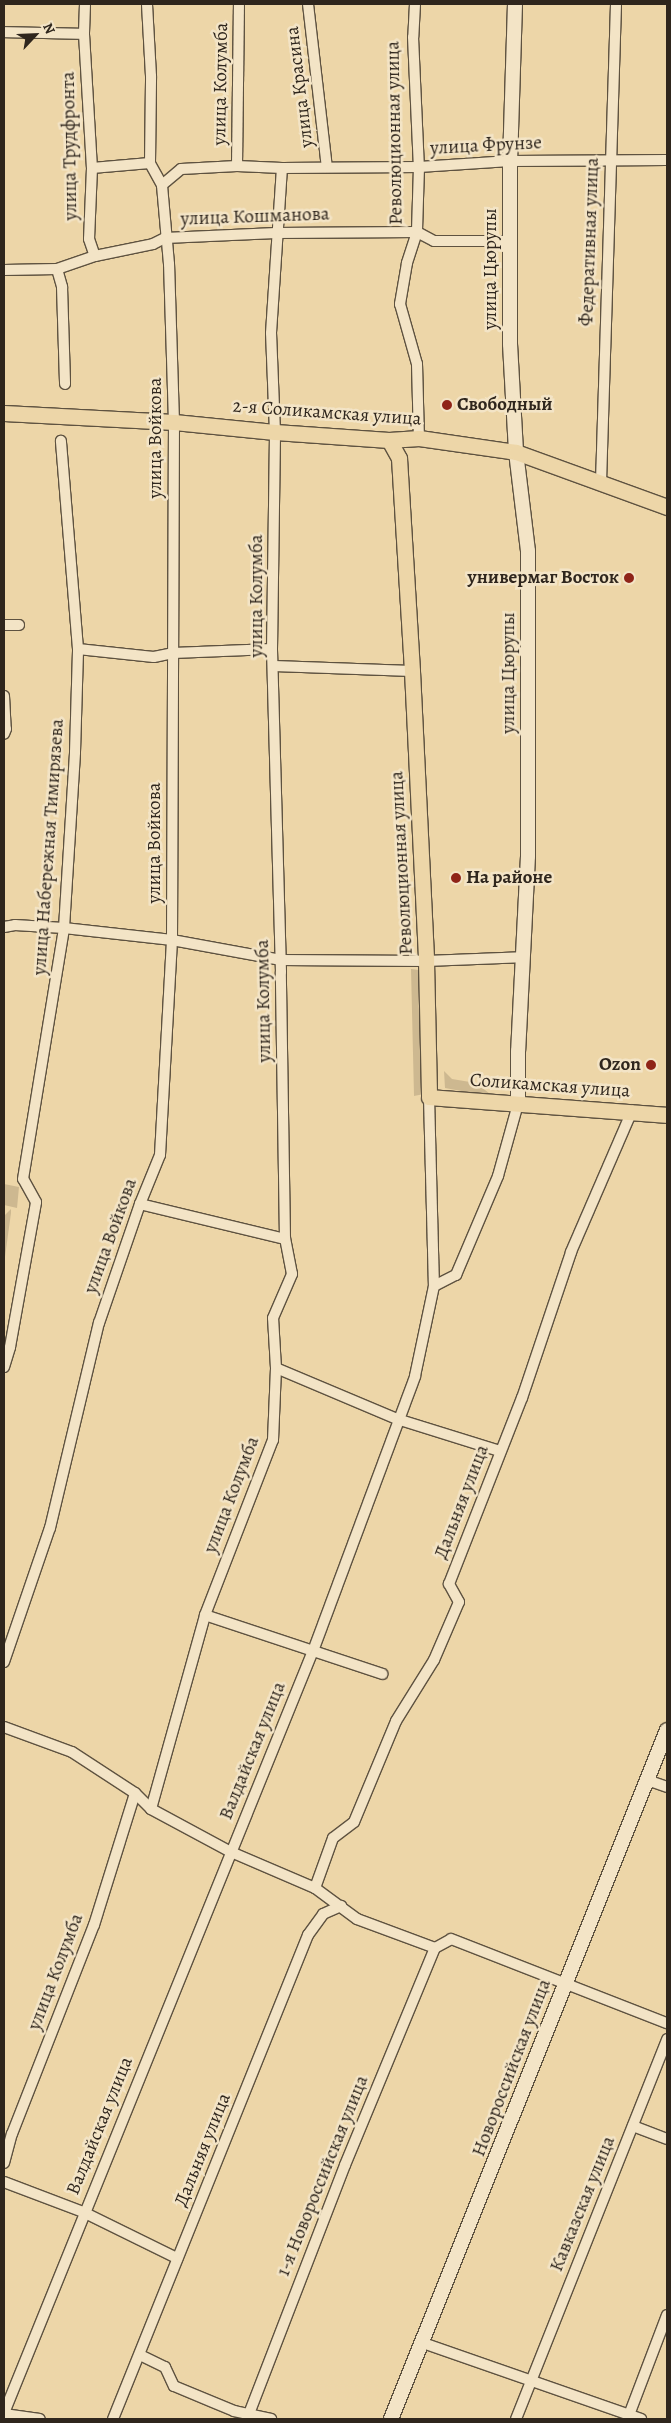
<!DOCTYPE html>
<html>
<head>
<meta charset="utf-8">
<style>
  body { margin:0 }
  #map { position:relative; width:671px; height:2423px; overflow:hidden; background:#edd6a8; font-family:Alegreya,serif }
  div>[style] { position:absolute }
  .green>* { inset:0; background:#cdb890 }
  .roads { filter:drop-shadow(1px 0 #5e5240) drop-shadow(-1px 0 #5e5240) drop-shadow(0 1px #5e5240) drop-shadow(0 -1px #5e5240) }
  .street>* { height:10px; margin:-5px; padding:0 5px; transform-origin:5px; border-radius:5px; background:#f3e4c6 }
  .secondary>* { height:14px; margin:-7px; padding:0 7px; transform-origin:7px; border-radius:7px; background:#f3e4c6 }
  .primary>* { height:15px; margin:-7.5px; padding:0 7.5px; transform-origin:7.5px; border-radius:7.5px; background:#edd6a8 }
  .dots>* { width:14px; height:14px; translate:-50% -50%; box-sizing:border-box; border:2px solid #f3e4c6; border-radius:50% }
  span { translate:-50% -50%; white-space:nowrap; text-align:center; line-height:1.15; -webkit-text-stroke:5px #f3e4c6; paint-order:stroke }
  .street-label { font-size:19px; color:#2f261d }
  .poi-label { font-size:19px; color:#2f261d; font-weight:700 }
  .left { translate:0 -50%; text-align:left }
  .right { translate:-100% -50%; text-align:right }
  .frame { position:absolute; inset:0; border:5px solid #2f261d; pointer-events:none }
  .north { position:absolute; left:10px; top:10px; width:50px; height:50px; -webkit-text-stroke:4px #f3e4c6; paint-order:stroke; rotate:65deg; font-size:14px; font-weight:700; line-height:20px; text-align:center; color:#2f261d }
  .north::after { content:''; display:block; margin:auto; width:18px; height:22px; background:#2f261d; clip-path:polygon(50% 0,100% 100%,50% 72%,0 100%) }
</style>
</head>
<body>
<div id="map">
  <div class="green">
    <div style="clip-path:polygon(411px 969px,419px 970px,418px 993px,424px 1094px,414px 1096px)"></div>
    <div style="clip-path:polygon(444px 1071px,452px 1079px,476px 1083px,494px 1097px,445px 1088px)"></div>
    <div style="clip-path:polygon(4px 1184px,19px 1187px,17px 1208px,4px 1205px)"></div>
    <div style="clip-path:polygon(11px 1209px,11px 1213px,4px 1264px,4px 1216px)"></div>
  </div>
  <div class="roads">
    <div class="street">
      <div style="left:85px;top:4px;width:30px;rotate:92deg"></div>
      <div style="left:84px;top:34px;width:134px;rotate:86.6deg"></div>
      <div style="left:92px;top:168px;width:71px;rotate:92.4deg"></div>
      <div style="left:89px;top:239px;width:18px;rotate:71deg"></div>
      <div style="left:308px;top:4px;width:164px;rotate:83.4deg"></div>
      <div style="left:415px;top:4px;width:33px;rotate:93deg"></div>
      <div style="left:413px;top:37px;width:130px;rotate:87.4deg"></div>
      <div style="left:419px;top:167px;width:65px;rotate:91.8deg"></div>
      <div style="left:417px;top:232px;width:33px;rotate:108deg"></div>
      <div style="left:407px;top:263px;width:42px;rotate:99.7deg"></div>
      <div style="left:400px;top:304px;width:62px;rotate:74.2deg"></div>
      <div style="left:417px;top:364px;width:74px;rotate:88.5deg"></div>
      <div style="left:4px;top:32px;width:80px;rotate:1.4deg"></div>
      <div style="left:237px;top:166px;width:162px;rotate:-89.3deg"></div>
      <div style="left:92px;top:168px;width:58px;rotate:-4.9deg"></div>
      <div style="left:162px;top:185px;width:25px;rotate:-40deg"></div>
      <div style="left:181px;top:169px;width:56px;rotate:-3.1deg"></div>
      <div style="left:237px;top:166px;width:45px;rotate:2.5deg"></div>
      <div style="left:282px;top:168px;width:137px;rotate:-0.4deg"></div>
      <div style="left:419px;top:167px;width:91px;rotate:-3.8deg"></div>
      <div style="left:510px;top:161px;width:157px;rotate:-0.4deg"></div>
      <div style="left:57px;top:269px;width:19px;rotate:74deg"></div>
      <div style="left:62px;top:287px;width:97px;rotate:88.2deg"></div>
      <div style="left:4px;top:270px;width:53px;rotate:-1.1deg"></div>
      <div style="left:57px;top:269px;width:40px;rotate:-18.9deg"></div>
      <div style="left:95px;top:256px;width:59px;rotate:-11.7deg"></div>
      <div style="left:153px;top:244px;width:13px;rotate:-27deg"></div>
      <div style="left:165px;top:238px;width:111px;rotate:-2.6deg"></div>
      <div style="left:276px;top:233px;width:141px;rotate:-0.4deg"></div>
      <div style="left:417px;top:232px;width:19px;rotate:28deg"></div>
      <div style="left:434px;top:241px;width:76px"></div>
      <div style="left:601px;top:482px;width:478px;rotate:-88.2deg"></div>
      <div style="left:4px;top:625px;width:15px"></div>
      <div style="left:78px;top:649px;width:76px;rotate:6deg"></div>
      <div style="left:154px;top:657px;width:19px;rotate:-12deg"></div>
      <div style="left:173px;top:653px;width:99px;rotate:-2.3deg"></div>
      <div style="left:274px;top:666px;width:138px;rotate:2.1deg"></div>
      <div style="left:4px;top:696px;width:33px;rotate:87deg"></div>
      <div style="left:6px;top:729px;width:5px;rotate:112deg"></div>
      <div style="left:4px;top:927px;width:11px;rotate:-10deg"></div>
      <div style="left:15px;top:925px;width:49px;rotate:3.5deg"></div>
      <div style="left:64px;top:928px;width:109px;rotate:6.3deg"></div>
      <div style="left:172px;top:940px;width:111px;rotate:10.4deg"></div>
      <div style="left:281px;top:960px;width:145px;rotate:0.4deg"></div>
      <div style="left:426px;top:961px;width:98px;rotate:-2.3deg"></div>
      <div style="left:429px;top:1097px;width:189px;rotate:88.5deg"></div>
      <div style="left:140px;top:1204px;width:149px;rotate:13.6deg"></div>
      <div style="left:4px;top:1367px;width:21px;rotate:-73deg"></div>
      <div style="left:10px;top:1347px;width:147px;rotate:-79.8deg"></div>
      <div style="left:36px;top:1202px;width:26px;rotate:-119deg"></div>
      <div style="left:23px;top:1179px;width:254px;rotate:-80.7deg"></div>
      <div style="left:64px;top:928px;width:176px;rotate:-86.4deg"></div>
      <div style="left:75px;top:752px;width:103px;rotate:-88.3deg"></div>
      <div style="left:78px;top:649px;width:209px;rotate:-94.7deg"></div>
      <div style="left:276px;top:1368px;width:131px;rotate:22.9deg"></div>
      <div style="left:397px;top:1419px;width:108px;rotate:17.3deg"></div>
      <div style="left:205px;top:1615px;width:187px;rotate:18.4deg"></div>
      <div style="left:4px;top:1662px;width:142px;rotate:-71.1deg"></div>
      <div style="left:50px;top:1528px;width:211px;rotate:-76.6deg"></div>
      <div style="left:99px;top:1323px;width:126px;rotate:-71deg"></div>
      <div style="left:140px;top:1204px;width:53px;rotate:-67.8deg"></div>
      <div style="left:160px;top:1155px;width:215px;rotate:-86.8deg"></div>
      <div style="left:172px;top:940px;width:518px;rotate:-89.78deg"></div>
      <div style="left:174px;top:422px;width:158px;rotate:-91.8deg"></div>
      <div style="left:169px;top:264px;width:79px;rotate:-95.1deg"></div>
      <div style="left:162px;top:185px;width:25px;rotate:-119deg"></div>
      <div style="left:150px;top:163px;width:87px;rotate:-89.3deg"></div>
      <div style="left:151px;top:76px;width:72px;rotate:-93.2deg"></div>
      <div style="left:4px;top:1727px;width:72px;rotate:20.2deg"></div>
      <div style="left:72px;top:1752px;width:75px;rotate:33.1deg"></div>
      <div style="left:135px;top:1793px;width:23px;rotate:45deg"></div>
      <div style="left:151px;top:1809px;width:91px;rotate:28.3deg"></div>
      <div style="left:231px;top:1852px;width:91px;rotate:23.2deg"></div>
      <div style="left:315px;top:1888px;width:52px;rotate:36.4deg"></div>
      <div style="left:357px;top:1919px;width:83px;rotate:20.4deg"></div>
      <div style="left:435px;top:1948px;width:18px;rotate:-29deg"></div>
      <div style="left:451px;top:1939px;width:232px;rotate:21.3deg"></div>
      <div style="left:647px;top:1780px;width:21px;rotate:19deg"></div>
      <div style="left:151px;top:1809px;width:201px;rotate:-74.4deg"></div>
      <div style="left:205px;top:1615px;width:188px;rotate:-68.8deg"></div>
      <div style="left:273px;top:1440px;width:72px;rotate:-87.6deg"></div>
      <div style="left:276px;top:1368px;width:50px;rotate:-93.4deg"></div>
      <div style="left:273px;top:1318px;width:48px;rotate:-66.6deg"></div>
      <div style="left:292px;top:1274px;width:36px;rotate:-101deg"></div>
      <div style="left:285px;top:1239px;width:267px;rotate:-90.9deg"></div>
      <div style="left:281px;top:972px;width:323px;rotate:-91.6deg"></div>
      <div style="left:272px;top:649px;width:217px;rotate:-89.2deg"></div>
      <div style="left:275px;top:432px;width:99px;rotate:-92.3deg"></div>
      <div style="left:271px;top:333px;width:165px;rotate:-86.2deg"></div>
      <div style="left:315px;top:1888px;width:53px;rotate:-70.2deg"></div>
      <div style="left:333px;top:1838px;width:26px;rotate:-37deg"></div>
      <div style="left:354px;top:1822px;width:109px;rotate:-67.4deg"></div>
      <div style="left:396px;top:1721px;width:72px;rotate:-58.1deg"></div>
      <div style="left:434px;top:1660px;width:63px;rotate:-66.7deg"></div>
      <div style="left:459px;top:1602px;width:21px;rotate:-119deg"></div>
      <div style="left:449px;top:1584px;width:200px;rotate:-68.6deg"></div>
      <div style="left:522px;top:1398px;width:154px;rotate:-71.4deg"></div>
      <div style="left:571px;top:1252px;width:154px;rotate:-66.6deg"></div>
      <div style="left:633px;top:2126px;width:36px;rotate:21deg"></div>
      <div style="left:4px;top:2163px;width:30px;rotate:-75deg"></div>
      <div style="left:12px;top:2134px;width:225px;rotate:-68.6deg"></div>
      <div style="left:94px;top:1925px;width:138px;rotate:-72.7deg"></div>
      <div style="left:4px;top:2182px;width:85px;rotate:20.8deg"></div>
      <div style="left:83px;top:2212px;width:105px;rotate:26.1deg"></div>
      <div style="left:423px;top:2343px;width:231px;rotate:19.2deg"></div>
      <div style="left:140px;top:2355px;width:28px;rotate:26deg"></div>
      <div style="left:165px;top:2367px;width:21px;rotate:65deg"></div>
      <div style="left:174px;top:2386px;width:65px;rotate:22.6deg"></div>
      <div style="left:234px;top:2411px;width:38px;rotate:12deg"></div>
      <div style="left:4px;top:2413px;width:822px;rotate:-67.93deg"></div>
      <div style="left:313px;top:1651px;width:293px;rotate:-69.6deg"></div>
      <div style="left:415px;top:1376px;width:92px;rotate:-78.1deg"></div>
      <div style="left:434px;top:1286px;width:25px;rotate:-27deg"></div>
      <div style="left:456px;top:1275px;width:108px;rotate:-67deg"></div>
      <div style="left:498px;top:1176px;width:75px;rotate:-74.5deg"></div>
      <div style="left:4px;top:2414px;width:36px;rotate:8deg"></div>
      <div style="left:629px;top:2415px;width:107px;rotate:-69.2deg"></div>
      <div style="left:113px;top:2419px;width:522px;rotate:-68.06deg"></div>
      <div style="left:308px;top:1935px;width:26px;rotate:-54deg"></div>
      <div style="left:323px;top:1914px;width:20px;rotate:-24deg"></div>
      <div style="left:247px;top:2419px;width:272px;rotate:-68.9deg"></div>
      <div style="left:345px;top:2165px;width:235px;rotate:-67.5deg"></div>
      <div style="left:516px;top:2419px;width:409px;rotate:-68.3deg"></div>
    </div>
    <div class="secondary">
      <div style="left:515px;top:4px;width:157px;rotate:91.8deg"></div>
      <div style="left:510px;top:161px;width:183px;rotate:90deg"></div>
      <div style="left:510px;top:344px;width:108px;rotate:86.8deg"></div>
      <div style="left:516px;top:452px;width:100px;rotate:83.1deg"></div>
      <div style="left:528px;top:551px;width:305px;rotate:90deg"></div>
      <div style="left:528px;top:856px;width:195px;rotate:92.9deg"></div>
      <div style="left:518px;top:1051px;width:53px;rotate:90deg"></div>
      <div style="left:391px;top:2419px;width:742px;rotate:-68.17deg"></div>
    </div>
    <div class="primary">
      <div style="left:4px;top:413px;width:170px;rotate:3deg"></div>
      <div style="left:174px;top:422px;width:101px;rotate:5.7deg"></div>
      <div style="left:275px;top:432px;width:114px;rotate:4deg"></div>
      <div style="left:389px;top:440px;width:30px;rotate:-4deg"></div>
      <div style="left:419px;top:438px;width:98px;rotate:8.2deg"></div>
      <div style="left:516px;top:452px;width:161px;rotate:20deg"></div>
      <div style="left:389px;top:440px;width:21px;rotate:61deg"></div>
      <div style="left:399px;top:458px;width:213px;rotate:86.5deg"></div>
      <div style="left:412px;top:671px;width:290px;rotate:87.2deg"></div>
      <div style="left:426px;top:961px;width:136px;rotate:88.7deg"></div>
      <div style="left:429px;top:1097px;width:239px;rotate:4.3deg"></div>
    </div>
  </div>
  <div class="dots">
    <div style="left:447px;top:405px;background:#8f2418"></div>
    <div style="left:629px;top:578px;background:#8f2418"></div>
    <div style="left:456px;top:878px;background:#8f2418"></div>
    <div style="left:651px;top:1065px;background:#8f2418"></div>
  </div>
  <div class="street-label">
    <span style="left:221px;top:84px;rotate:-89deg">улица Колумба</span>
    <span style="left:300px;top:87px;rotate:-97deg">улица Красина</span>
    <span style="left:395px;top:133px;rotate:-91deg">Революционная улица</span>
    <span style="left:70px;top:146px;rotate:-91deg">улица Трудфронта</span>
    <span style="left:486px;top:146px;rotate:-3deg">улица Фрунзе</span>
    <span style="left:255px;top:217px;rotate:-2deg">улица Кошманова</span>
    <span style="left:590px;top:242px;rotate:-88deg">Федеративная улица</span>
    <span style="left:491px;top:269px;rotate:-90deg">улица Цюрупы</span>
    <span style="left:327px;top:413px;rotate:4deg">2-я Соликамская улица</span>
    <span style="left:156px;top:438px;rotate:-90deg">улица Войкова</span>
    <span style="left:257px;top:596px;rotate:-90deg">улица Колумба</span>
    <span style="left:509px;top:673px;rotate:-90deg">улица Цюрупы</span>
    <span style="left:155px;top:843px;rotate:-90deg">улица Войкова</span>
    <span style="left:49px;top:847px;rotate:-86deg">улица Набережная Тимирязева</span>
    <span style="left:402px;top:863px;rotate:-93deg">Революционная улица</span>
    <span style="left:264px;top:1001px;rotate:-91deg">улица Колумба</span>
    <span style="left:550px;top:1086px;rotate:4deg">Соликамская улица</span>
    <span style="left:111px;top:1236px;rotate:-70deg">улица Войкова</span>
    <span style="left:232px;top:1495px;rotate:-69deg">улица Колумба</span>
    <span style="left:462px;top:1502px;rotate:-69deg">Дальняя улица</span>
    <span style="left:253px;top:1751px;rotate:-68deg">Валдайская улица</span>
    <span style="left:56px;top:1972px;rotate:-69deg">улица Колумба</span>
    <span style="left:512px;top:2068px;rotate:-69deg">Новороссийская улица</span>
    <span style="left:100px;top:2126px;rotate:-68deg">Валдайская улица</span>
    <span style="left:203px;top:2150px;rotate:-68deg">Дальняя улица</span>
    <span style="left:323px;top:2176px;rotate:-68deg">1-я Новороссийская улица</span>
    <span style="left:583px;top:2204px;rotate:-68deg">Кавказская улица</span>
  </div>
  <div class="poi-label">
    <span class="left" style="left:457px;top:405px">Свободный</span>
    <span class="right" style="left:619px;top:578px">универмаг Восток</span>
    <span class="left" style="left:466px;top:878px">На районе</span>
    <span class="right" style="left:641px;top:1065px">Ozon</span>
  </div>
  <div class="frame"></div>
  <div class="north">N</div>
</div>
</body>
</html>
